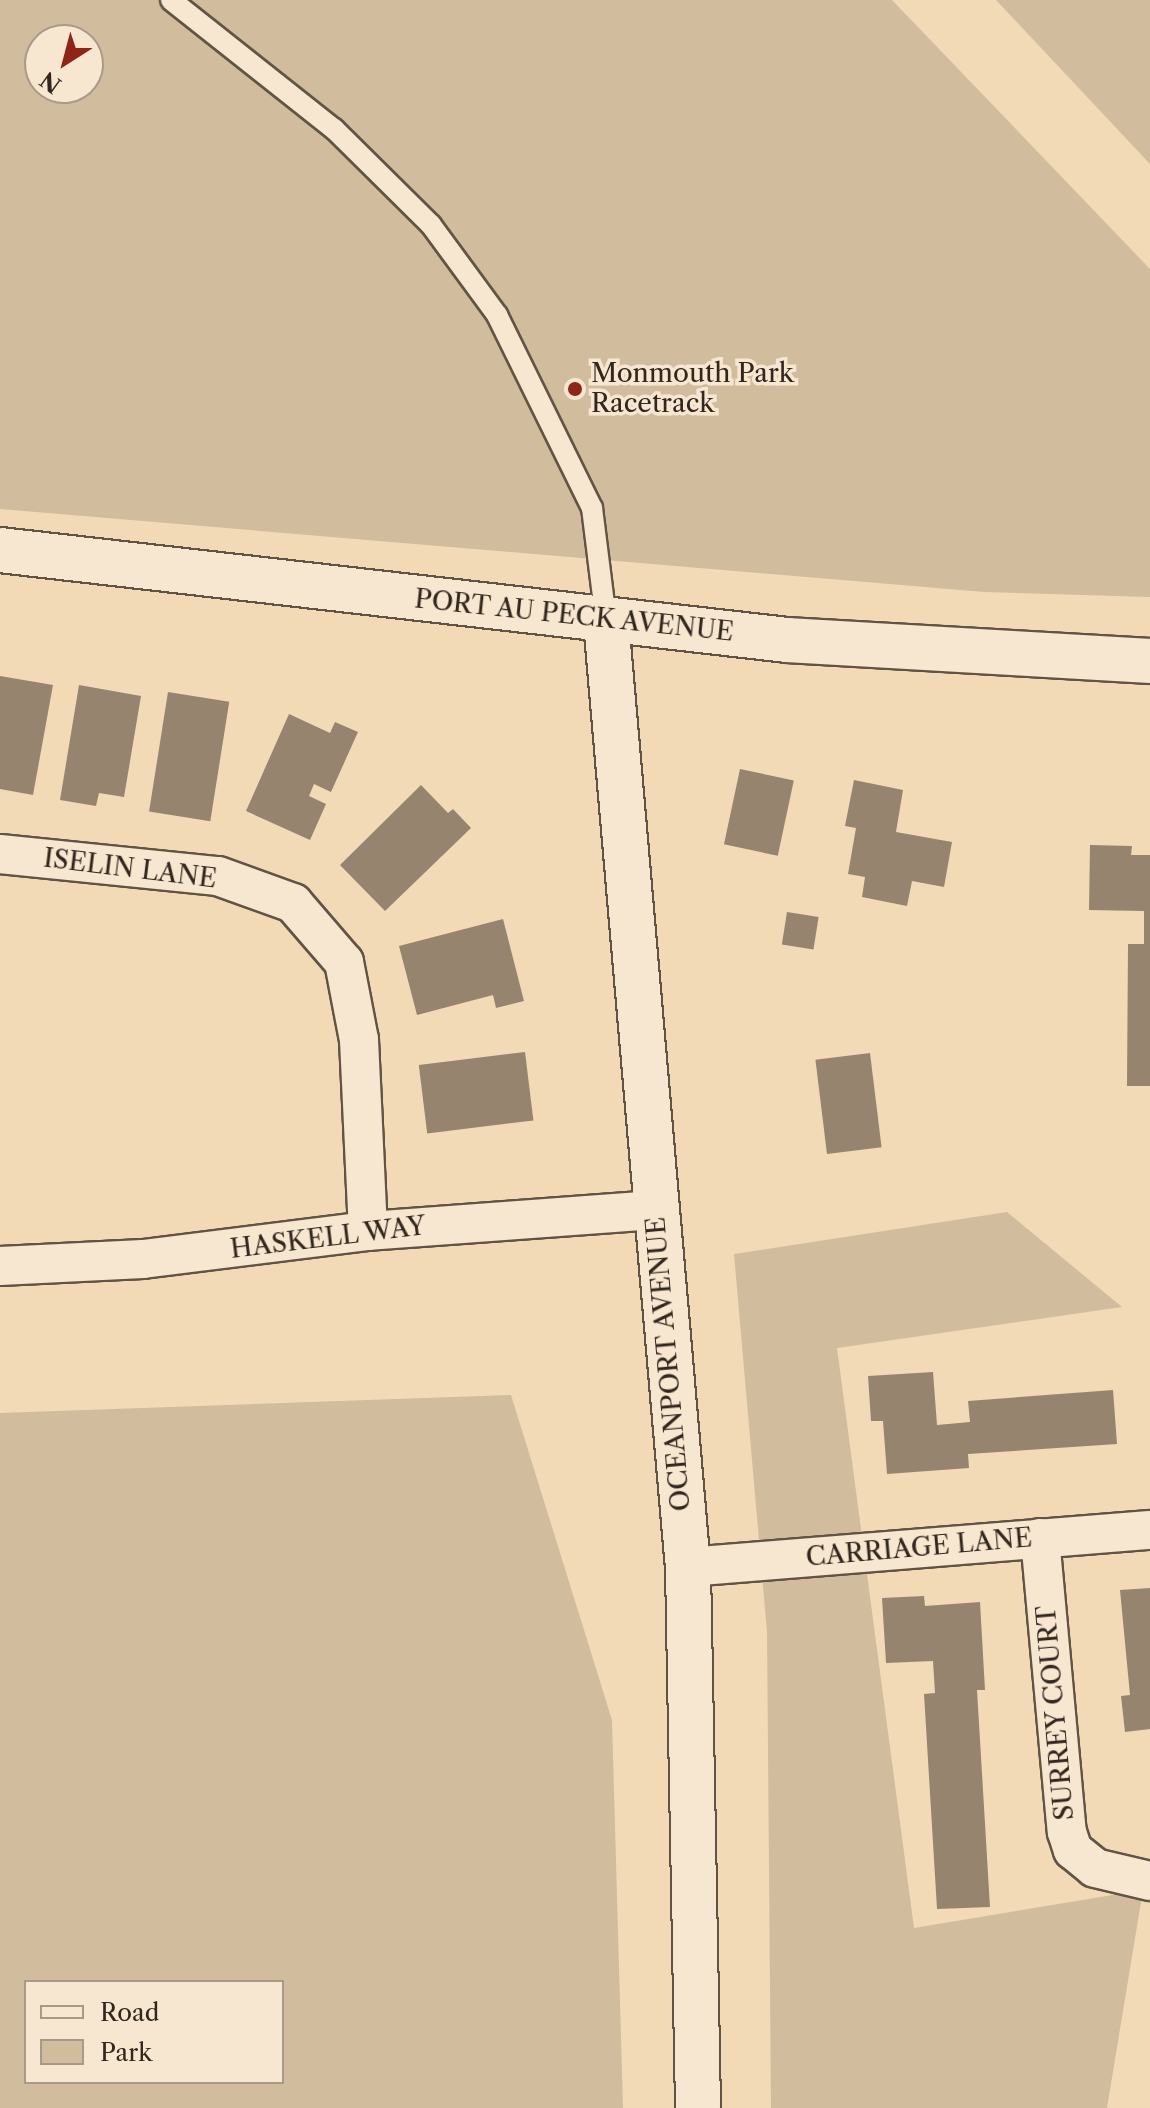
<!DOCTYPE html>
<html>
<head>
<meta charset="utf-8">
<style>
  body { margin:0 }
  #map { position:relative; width:1150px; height:2108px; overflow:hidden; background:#f2dab7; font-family:"Libre Caslon Text",serif }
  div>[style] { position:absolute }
  .green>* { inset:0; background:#d1bc9d }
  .building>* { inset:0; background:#96846e; transform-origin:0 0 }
  .roads { filter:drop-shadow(2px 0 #625444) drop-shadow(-2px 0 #625444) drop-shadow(0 2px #625444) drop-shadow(0 -2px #625444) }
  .service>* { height:20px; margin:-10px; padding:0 10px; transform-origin:10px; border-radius:10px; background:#f7e7d0 }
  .minor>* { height:38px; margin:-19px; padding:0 19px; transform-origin:19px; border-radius:19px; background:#f7e7d0 }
  .tertiary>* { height:44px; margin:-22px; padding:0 22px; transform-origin:22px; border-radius:22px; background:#f7e7d0 }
  .dots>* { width:22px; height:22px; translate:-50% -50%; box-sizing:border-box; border:4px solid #f7e7d0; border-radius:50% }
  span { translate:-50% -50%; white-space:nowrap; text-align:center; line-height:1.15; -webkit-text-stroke:7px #f7e7d0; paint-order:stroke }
  .poi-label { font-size:26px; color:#32271e }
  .left { translate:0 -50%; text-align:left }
  .street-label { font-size:26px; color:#32271e }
  .legend { position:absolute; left:24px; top:1980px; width:260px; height:104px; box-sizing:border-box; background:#f7e7d0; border:2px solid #a89a89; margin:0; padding:10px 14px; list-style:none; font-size:24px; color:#32271e }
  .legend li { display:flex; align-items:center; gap:16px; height:40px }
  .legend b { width:40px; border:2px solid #a89a89 }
  .north { position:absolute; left:24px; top:24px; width:80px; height:80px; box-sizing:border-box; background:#f7e7d0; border:2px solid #a89a89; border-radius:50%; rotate:216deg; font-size:22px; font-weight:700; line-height:32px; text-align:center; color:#32271e }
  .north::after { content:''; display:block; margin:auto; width:28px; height:36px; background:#8f2418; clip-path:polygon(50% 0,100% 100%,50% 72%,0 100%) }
</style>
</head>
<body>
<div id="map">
  <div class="green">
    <div style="clip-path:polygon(evenodd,0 0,892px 0,1150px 269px,1150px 597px,984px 592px,0 509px,0 0,40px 40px,88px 40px,88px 88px,40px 88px,40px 40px)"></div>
    <div style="clip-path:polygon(996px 0,1150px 0,1150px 164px)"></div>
    <div style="clip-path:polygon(1007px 1212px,1122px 1307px,837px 1348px,914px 1928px,1143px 1890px,1107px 2108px,771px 2108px,767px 1632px,734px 1254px)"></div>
    <div style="clip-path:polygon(evenodd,511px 1395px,612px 1720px,623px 2108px,0 2108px,0 1413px,511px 1395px,26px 1982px,282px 1982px,282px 2082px,26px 2082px,26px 1982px)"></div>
  </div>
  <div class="building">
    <div style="clip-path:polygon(0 676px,53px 685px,33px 795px,0 789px)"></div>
    <div style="clip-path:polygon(79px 685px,141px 696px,124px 797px,99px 793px,96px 806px,60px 800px)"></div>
    <div style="left:168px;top:692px;width:62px;height:121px;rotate:9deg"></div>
    <div style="clip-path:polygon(289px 714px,330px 733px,335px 722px,358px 732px,331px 792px,314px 784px,309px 796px,326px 804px,310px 840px,246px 811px)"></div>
    <div style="left:740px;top:769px;width:55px;height:77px;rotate:12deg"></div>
    <div style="clip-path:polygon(854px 780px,903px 790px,896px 832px,952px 842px,944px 887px,912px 881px,907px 906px,862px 897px,865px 877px,848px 874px,856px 828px,845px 826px)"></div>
    <div style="clip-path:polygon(421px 785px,448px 813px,453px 809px,471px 828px,385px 911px,340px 865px)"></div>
    <div style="clip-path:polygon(1090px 845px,1132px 846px,1131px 855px,1150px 855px,1150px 1086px,1127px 1086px,1128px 944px,1144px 944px,1144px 911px,1089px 910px)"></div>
    <div style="left:787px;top:912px;width:32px;height:33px;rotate:9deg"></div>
    <div style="clip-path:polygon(503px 919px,524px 1001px,496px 1008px,493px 995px,417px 1015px,399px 946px)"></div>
    <div style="left:525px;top:1052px;width:69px;height:107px;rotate:83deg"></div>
    <div style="left:870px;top:1053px;width:95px;height:55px;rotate:83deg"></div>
    <div style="clip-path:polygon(933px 1372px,937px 1425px,970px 1422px,968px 1401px,1113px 1390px,1117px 1444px,968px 1454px,969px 1468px,887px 1474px,883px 1421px,871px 1421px,868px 1376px)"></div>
    <div style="clip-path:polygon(1150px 1588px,1150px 1729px,1125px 1732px,1121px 1696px,1130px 1695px,1120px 1590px)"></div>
    <div style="clip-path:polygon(924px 1596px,925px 1606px,980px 1602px,985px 1690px,977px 1690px,990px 1907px,937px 1909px,924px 1694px,935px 1693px,933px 1661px,886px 1663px,882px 1598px)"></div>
  </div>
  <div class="roads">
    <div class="service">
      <div style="left:171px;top:0;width:208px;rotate:38.4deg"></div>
      <div style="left:334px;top:129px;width:136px;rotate:44.7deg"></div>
      <div style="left:431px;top:225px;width:112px;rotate:53.7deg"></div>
      <div style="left:497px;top:315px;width:215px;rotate:63.8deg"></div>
      <div style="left:592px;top:508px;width:114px;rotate:82.9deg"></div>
    </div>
    <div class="minor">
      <div style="left:0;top:854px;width:219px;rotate:5.8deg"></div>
      <div style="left:218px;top:876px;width:80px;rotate:19.8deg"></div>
      <div style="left:293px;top:903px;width:78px;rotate:49.2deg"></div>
      <div style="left:344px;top:962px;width:79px;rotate:79.1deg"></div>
      <div style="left:359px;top:1040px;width:191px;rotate:87.3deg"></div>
      <div style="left:0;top:1266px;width:143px;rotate:-2.8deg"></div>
      <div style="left:143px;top:1259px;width:227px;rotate:-7.1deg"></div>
      <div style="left:368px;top:1231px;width:289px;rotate:-4.2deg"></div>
      <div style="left:1040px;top:1538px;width:295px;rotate:84.8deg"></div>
      <div style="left:1067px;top:1832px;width:19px;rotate:72deg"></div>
      <div style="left:1073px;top:1850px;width:28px;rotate:39deg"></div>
      <div style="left:1095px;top:1868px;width:57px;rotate:13.3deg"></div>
      <div style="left:688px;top:1567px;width:463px;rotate:-4.6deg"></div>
    </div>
    <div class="tertiary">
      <div style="left:0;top:550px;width:792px;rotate:6.52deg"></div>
      <div style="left:787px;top:640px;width:364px;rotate:3.3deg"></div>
      <div style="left:606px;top:621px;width:950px;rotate:85.05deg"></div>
      <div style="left:688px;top:1567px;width:541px;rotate:88.94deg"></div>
    </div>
  </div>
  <div class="dots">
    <div style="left:575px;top:389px;background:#8f2418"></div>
  </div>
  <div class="poi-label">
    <span class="left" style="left:591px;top:389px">Monmouth Park<br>Racetrack</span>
  </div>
  <div class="street-label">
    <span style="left:574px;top:616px;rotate:6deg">PORT AU PECK AVENUE</span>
    <span style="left:130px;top:869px;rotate:7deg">ISELIN LANE</span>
    <span style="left:328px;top:1238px;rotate:-7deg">HASKELL WAY</span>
    <span style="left:669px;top:1364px;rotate:-95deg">OCEANPORT AVENUE</span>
    <span style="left:919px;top:1548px;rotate:-5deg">CARRIAGE LANE</span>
    <span style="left:1056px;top:1713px;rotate:-95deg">SURREY COURT</span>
  </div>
  <ul class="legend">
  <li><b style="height:10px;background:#f7e7d0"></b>Road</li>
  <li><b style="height:22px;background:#d1bc9d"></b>Park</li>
  </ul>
  <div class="north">N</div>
</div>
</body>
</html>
